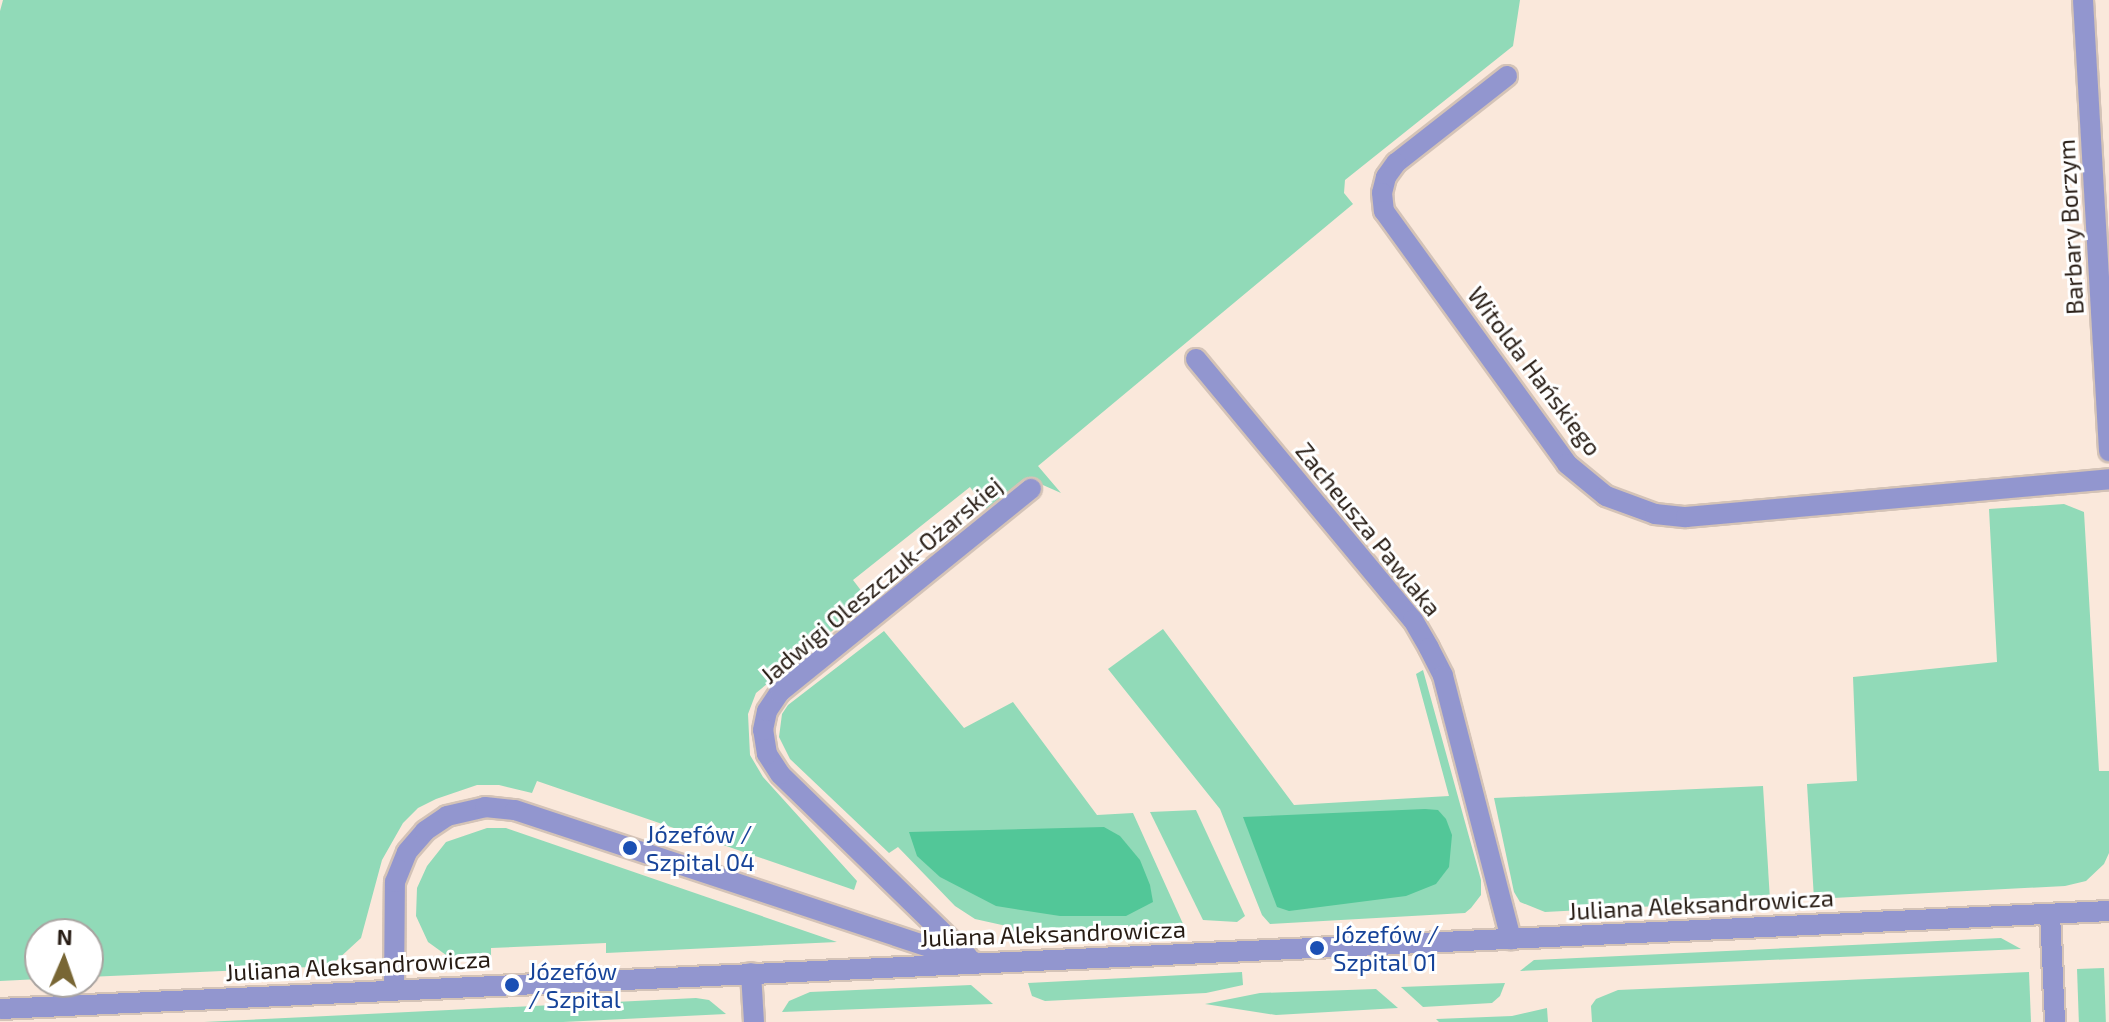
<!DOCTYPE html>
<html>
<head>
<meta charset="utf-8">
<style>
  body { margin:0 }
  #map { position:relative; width:2109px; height:1022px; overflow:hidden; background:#fae8db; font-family:"Exo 2",sans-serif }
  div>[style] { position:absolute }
  .green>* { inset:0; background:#91dab8; transform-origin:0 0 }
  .forest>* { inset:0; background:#52c798 }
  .roads { filter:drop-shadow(2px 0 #d4c3b7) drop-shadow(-2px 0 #d4c3b7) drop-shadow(0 2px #d4c3b7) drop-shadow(0 -2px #d4c3b7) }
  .lane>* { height:20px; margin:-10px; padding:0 10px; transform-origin:10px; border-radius:10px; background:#9296cf }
  .street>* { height:20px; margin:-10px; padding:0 10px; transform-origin:10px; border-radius:10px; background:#9296cf }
  .dots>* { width:22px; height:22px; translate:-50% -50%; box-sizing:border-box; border:4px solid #fff; border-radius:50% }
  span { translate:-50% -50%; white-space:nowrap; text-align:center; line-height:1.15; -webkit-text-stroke:6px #fff; paint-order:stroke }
  .street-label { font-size:24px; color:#271c14 }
  .transit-label { font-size:24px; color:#164399 }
  .left { translate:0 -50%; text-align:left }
  .north { position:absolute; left:24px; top:918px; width:80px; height:80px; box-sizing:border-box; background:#fff; border:2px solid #a9a4a1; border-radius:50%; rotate:2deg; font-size:22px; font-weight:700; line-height:32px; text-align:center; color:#271c14 }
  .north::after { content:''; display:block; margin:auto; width:28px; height:36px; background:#786634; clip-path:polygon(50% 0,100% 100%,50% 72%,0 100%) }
</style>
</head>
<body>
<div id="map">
  <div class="green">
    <div style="clip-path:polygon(3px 0,1520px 0,1513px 46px,1345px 180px,1344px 193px,1353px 204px,1038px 466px,1061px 493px,1027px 478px,988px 511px,970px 487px,853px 580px,869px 601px,756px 693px,748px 714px,750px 755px,763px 777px,857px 881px,854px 890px,537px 781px,532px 793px,499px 785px,477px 785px,436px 799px,418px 808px,403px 823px,382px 860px,361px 938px,336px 961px,311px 967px,88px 977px,88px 934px,40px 934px,40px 979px,0 981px,0 11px)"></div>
    <div style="clip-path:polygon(2064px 504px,2084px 512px,2099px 771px,2109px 771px,2109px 853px,2104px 864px,2086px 881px,2065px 886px,1814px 899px,1807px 784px,1857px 781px,1853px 677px,1997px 662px,1989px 509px)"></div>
    <div style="clip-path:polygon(1163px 629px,1294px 805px,1449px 796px,1416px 674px,1423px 670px,1481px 880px,1481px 895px,1471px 908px,1465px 913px,1270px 924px,1262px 915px,1220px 809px,1108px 669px)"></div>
    <div style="clip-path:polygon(884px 631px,964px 728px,1013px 702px,1097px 815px,1133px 813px,1184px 926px,1013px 933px,1011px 927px,975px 919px,955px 906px,898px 847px,889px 853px,790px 759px,779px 737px,782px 714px,788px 705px)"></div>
    <div style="clip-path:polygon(1763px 786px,1770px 900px,1545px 912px,1520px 902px,1514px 892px,1494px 798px)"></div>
    <div style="clip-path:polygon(1196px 810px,1245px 916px,1237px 922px,1203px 920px,1150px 812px)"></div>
    <div style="clip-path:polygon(487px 828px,506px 828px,837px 942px,606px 953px,606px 943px,491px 948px,491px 959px,479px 960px,446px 955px,428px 942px,416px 916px,417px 888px,427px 866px,446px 842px)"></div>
    <div style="clip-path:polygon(2001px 938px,2021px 949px,1520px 971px,1534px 960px)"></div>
    <div style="left:2104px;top:968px;width:54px;height:27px;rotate:88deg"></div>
    <div style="clip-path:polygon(1242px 972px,1243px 985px,1206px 993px,1045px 1001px,1032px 996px,1028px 983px)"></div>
    <div style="clip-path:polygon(2029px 972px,2031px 1022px,1592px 1022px,1591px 1006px,1596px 999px,1618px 990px)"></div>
    <div style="clip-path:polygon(1505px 983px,1500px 996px,1492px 1003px,1423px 1007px,1401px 987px)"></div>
    <div style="clip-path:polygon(971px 985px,993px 1004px,782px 1012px,789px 1001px,810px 992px)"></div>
    <div style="clip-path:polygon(1376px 989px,1398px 1008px,1276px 1015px,1205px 1004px,1260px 993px)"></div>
    <div style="clip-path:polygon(696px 998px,709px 1000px,726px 1014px,563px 1022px,204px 1022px)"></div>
    <div style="clip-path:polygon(1547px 1008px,1548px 1022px,1439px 1022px,1436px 1019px,1512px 1016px)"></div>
  </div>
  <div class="forest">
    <div style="clip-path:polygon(1425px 809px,1438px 810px,1446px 819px,1452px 835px,1449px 867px,1436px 884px,1406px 896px,1289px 911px,1277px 907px,1243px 817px)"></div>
    <div style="clip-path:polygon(1104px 827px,1120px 836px,1140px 860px,1150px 885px,1153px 902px,1126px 916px,1060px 916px,996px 906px,940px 877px,917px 856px,909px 832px)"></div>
  </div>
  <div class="roads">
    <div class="lane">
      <div style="left:2050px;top:914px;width:108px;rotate:87.3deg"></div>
      <div style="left:968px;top:957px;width:262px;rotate:-135.8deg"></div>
      <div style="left:780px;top:774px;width:24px;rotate:-123deg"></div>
      <div style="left:767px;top:754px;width:24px;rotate:-99deg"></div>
      <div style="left:763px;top:730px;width:19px;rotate:-78deg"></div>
      <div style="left:767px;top:711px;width:23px;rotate:-56deg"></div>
      <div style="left:780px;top:692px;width:323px;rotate:-39deg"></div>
      <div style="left:751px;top:973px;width:49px;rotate:86.5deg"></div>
      <div style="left:394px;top:988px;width:106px;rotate:-89.5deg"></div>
      <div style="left:395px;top:882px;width:32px;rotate:-68deg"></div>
      <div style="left:407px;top:852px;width:28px;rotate:-49deg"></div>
      <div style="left:425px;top:831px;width:27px;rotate:-34deg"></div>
      <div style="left:447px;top:816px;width:39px;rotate:-13deg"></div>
      <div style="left:485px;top:807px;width:30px;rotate:6deg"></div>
      <div style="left:515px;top:810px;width:484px;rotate:18.3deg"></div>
    </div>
    <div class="street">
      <div style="left:2083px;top:0;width:452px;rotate:86.7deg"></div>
      <div style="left:1507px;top:76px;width:141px;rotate:141.9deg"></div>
      <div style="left:1396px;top:163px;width:17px;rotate:126deg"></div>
      <div style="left:1386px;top:177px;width:16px;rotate:104deg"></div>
      <div style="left:1382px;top:193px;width:18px;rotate:84deg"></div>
      <div style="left:1384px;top:211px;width:312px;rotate:54.1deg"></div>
      <div style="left:1567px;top:464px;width:50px;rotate:39.4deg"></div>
      <div style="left:1606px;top:496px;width:52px;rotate:20.2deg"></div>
      <div style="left:1655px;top:514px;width:31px;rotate:6deg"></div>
      <div style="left:1686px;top:517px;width:425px;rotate:-5.1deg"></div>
      <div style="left:1196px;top:359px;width:339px;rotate:50.3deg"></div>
      <div style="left:1413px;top:620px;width:32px;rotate:60deg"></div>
      <div style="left:1429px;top:648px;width:31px;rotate:63deg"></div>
      <div style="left:1443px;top:676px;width:272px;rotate:75.5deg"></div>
      <div style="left:0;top:1009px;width:2111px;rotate:-2.66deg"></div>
    </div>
  </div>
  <div class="dots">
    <div style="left:630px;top:848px;background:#1a4fb4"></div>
    <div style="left:1317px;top:948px;background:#1a4fb4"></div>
    <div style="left:512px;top:985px;background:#1a4fb4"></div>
  </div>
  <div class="street-label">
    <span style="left:2070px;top:227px;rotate:-93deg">Barbary Borzym</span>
    <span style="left:1535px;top:371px;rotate:53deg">Witolda Hańskiego</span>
    <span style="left:1369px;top:529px;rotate:51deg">Zacheusza Pawlaka</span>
    <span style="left:881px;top:580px;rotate:-40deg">Jadwigi Oleszczuk-Ożarskiej</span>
    <span style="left:1701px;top:904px;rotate:-3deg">Juliana Aleksandrowicza</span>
    <span style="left:1053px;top:933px;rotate:-2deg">Juliana Aleksandrowicza</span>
    <span style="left:358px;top:965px;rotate:-3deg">Juliana Aleksandrowicza</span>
  </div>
  <div class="transit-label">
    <span class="left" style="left:646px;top:848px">Józefów /<br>Szpital 04</span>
    <span class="left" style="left:1333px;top:948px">Józefów /<br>Szpital 01</span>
    <span class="left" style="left:528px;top:985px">Józefów<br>/ Szpital</span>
  </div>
  <div class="north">N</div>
</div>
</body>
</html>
